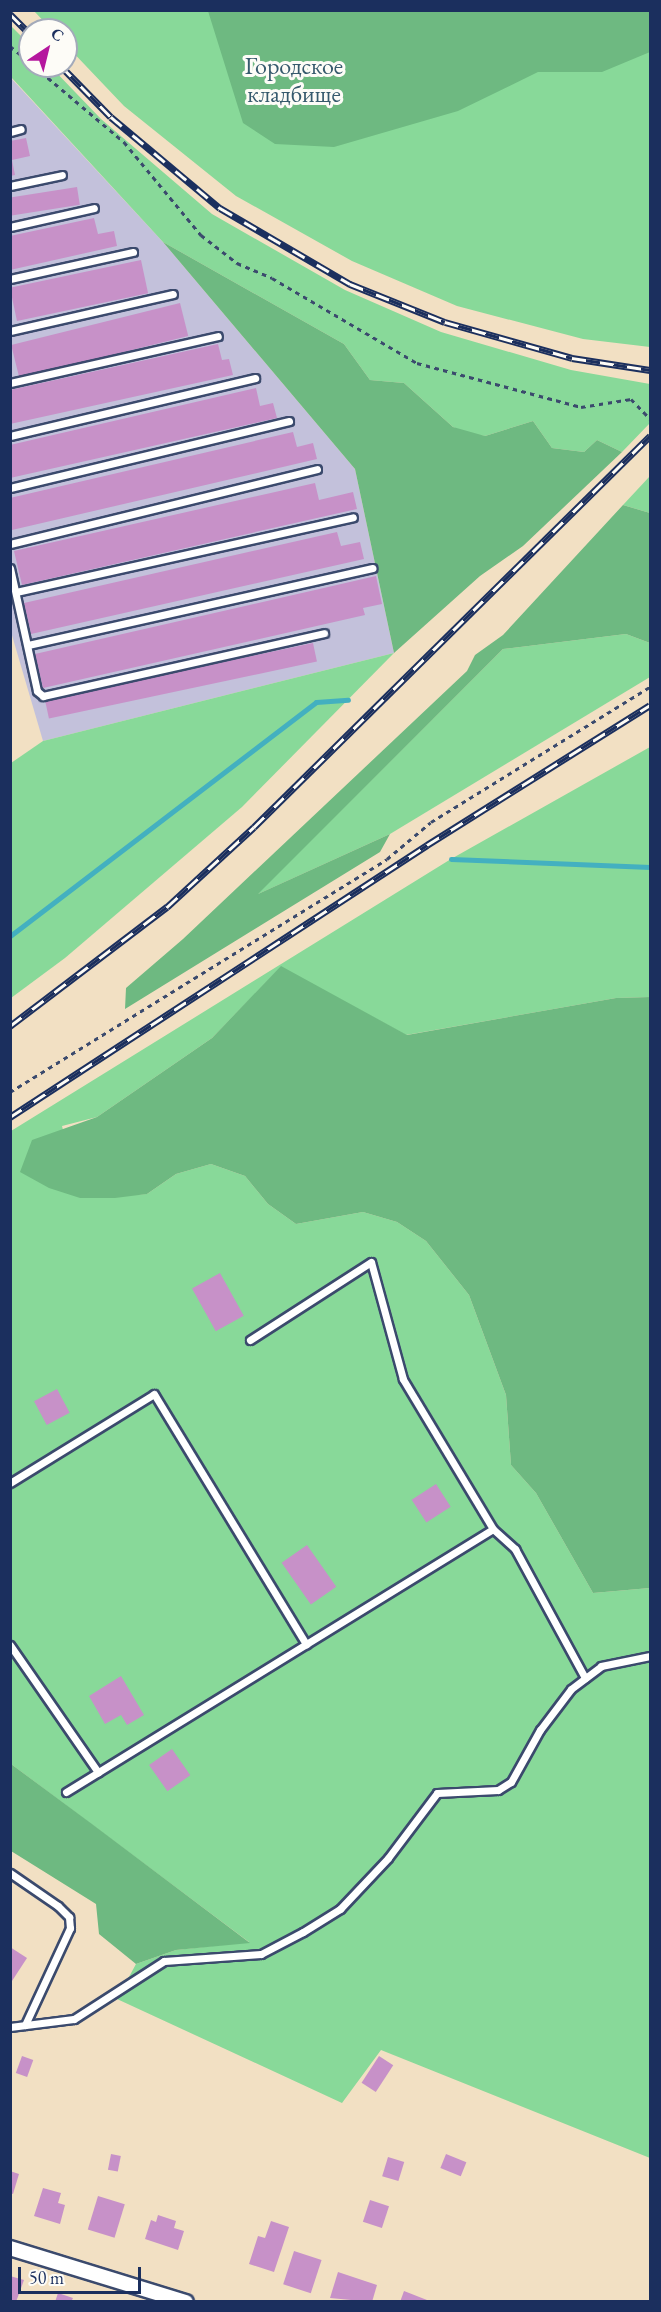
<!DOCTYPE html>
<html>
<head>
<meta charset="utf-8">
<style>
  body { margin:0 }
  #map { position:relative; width:661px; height:2312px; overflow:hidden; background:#f2e0c3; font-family:"EB Garamond",serif }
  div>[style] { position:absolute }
  .industrial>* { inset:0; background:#c3c1db }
  .green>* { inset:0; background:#88d999 }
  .forest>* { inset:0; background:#6eb981 }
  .stream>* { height:5px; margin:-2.5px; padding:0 2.5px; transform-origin:2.5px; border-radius:2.5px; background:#43b0c0 }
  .building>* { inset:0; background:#c791c8; transform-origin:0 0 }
  .path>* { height:3px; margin-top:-1.5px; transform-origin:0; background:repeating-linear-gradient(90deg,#3b4a6d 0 4.5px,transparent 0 9px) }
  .roads { filter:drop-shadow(2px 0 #3b4a6d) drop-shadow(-2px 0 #3b4a6d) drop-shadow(0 2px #3b4a6d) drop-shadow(0 -2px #3b4a6d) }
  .lane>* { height:7px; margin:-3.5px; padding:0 3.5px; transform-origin:3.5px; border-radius:3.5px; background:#fff }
  .street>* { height:14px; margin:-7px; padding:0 7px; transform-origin:7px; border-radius:7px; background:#fff }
  .rail>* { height:7px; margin-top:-3.5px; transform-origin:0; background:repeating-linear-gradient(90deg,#fdfcf7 0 14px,#1b2f5e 0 28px); box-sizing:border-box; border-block:2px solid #1b2f5e }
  span { translate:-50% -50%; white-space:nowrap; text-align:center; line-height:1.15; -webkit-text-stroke:6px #fdfcf7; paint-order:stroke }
  .park-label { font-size:24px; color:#365a6d }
  .frame { position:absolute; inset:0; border:12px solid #1b2f5e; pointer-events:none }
  .north { position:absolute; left:18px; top:18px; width:60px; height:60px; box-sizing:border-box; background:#fdfcf7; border:2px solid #a3aaba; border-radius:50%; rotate:35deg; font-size:16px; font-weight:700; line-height:24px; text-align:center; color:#1b2f5e }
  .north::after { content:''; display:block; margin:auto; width:21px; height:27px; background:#b5179e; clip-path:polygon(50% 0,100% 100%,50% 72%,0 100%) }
  .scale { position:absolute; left:18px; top:2267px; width:123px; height:27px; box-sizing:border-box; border:3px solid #1b2f5e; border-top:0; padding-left:8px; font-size:18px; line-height:21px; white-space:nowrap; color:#1b2f5e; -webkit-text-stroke:4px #fdfcf7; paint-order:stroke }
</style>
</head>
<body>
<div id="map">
  <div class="industrial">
    <div style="clip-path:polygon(10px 77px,163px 242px,355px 469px,394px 653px,43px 741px,11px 632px)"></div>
  </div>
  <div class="green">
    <div style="clip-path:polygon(34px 11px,650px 11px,650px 347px,583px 339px,457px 306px,352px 261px,236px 196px,124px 106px,66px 45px,66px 30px,52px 30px)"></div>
    <div style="clip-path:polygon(10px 25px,30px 45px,30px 66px,50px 66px,101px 119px,212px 214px,345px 290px,441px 332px,571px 370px,650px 384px,650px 423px,622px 452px,597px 440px,584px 452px,552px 448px,533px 421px,485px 436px,468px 434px,453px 427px,404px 383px,370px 380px,344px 344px,163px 242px,11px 77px)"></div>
    <div style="clip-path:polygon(650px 476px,650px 513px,623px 505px)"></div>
    <div style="clip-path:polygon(626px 634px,650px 643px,650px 677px,390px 834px,256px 895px,503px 649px)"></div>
    <div style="clip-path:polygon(394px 653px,242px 807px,65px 958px,11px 998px,11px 763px,43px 741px)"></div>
    <div style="clip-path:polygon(650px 747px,650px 997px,616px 998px,406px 1035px,281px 967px,212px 1038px,97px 1117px,62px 1126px,80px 1198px,147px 1194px,176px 1174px,211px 1164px,245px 1176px,268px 1204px,296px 1224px,363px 1212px,397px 1222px,426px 1241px,469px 1295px,506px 1395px,511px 1465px,536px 1493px,593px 1593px,650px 1588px,650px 2158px,381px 2050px,342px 2103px,117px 1999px,136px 1964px,176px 1950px,249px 1942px,11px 1764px,11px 1131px,451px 859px)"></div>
  </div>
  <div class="forest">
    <div style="clip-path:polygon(208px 11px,650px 11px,650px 52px,602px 72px,538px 72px,458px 111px,334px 147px,275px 144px,243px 123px)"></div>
    <div style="clip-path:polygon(163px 242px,344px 344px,370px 380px,404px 383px,453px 427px,485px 436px,533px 421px,552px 448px,584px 452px,597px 440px,622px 452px,523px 546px,480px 576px,394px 653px,355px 469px)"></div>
    <div style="clip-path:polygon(623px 505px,650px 513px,650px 643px,626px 634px,503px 649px,258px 894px,390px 834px,380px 852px,125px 1009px,126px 988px,183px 939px,467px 671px,475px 655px,503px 635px)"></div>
    <div style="clip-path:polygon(281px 966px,407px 1035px,616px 998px,650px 997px,650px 1588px,593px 1593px,536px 1493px,511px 1465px,506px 1395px,469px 1295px,426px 1241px,397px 1222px,363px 1212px,296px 1224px,268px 1204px,245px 1176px,211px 1164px,176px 1174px,147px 1194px,115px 1198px,80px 1198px,49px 1188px,20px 1172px,32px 1140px,97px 1117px,212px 1038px)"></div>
    <div style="clip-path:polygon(11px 1764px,92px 1824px,250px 1943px,176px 1950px,136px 1964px,99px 1934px,96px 1904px,11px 1851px)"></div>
  </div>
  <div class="stream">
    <div style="left:451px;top:859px;width:199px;rotate:2.3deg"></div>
    <div style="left:10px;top:936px;width:385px;rotate:-37.4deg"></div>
    <div style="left:316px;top:702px;width:32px;rotate:-4deg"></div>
  </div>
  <div class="building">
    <div style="clip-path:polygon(26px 138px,30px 156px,12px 160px,15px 175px,10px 176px,10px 141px)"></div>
    <div style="left:77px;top:187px;width:18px;height:69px;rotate:81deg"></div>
    <div style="clip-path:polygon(94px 218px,98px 234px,114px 231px,117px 246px,10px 270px,10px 236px)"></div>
    <div style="left:141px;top:260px;width:34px;height:134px;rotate:78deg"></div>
    <div style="left:180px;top:303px;width:34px;height:174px;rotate:76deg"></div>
    <div style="clip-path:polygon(218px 344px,222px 360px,229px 359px,233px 375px,10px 424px,10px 390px)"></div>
    <div style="clip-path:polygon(256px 388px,260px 406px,273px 403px,277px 418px,10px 478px,10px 445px)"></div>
    <div style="clip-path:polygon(293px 432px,297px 447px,313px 443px,317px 459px,12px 530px,10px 498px)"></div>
    <div style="clip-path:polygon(315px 483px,319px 500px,353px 492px,357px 509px,22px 585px,14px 551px)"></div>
    <div style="clip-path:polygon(337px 532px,341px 546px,360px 542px,364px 559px,31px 634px,24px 603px)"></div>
    <div style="clip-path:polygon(376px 576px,382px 604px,363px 608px,365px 615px,43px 688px,35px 654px)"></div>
    <div style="left:313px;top:643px;width:19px;height:274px;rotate:78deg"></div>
    <div style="left:220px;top:1273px;width:49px;height:32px;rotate:61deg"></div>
    <div style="left:57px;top:1389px;width:27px;height:26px;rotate:62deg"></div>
    <div style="left:436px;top:1484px;width:27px;height:29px;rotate:57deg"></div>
    <div style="left:307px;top:1545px;width:51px;height:31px;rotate:55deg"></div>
    <div style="clip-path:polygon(121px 1676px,144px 1715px,127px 1725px,121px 1715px,105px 1724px,89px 1696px)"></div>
    <div style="left:172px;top:1749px;width:32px;height:28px;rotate:55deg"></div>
    <div style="clip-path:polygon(10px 1947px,27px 1958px,12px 1981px,10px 1980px)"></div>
    <div style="left:22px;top:2056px;width:12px;height:18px;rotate:20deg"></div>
    <div style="left:379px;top:2056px;width:17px;height:32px;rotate:33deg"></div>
    <div style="left:111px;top:2154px;width:10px;height:16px;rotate:11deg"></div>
    <div style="left:446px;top:2154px;width:22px;height:15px;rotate:22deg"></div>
    <div style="left:388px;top:2157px;width:17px;height:20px;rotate:17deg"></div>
    <div style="clip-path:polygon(10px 2171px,19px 2174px,13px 2194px,10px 2193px)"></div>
    <div style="clip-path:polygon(43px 2188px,61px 2193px,58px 2203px,65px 2205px,60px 2224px,34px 2216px)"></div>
    <div style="left:98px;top:2196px;width:28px;height:35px;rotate:17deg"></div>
    <div style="left:370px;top:2200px;width:20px;height:23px;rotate:18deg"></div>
    <div style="clip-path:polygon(158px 2215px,176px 2221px,174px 2228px,184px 2231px,178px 2250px,145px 2239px,151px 2220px,156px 2222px)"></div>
    <div style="clip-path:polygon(271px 2221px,289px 2227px,274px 2272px,249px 2264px,258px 2236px,265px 2238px)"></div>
    <div style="left:294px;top:2251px;width:29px;height:35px;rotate:18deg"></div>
    <div style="clip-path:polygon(338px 2272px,377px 2285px,372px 2302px,330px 2298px)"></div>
    <div style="clip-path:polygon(10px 2276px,24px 2280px,16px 2302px,10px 2302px)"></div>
    <div style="clip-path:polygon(404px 2291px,427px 2300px,427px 2302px,400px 2302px)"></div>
    <div style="clip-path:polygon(58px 2293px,73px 2298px,71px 2302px,55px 2302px)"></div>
  </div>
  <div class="path">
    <div style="left:10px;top:46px;width:26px;rotate:39deg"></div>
    <div style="left:34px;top:66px;width:118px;rotate:40.2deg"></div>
    <div style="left:124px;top:142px;width:121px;rotate:50.4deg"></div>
    <div style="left:201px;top:235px;width:46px;rotate:37.9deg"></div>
    <div style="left:237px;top:263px;width:38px;rotate:23deg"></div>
    <div style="left:272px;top:278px;width:168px;rotate:30.4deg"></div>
    <div style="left:417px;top:363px;width:170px;rotate:15deg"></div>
    <div style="left:581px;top:407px;width:51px;rotate:-9.1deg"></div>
    <div style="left:631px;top:399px;width:28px;rotate:46deg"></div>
    <div style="left:10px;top:1092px;width:443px;rotate:-31.7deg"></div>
    <div style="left:387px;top:859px;width:57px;rotate:-40.1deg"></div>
    <div style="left:431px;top:822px;width:257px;rotate:-31.7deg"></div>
  </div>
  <div class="roads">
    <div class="lane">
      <div style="left:10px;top:132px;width:11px;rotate:-15deg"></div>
      <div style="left:10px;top:186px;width:53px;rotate:-11.9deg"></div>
      <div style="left:10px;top:227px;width:86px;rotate:-12.7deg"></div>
      <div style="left:10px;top:279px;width:126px;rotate:-12.4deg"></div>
      <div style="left:10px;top:331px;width:167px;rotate:-12.8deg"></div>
      <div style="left:10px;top:383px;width:213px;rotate:-12.7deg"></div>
      <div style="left:10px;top:436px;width:252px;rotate:-13.3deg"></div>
      <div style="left:10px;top:488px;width:287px;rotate:-13.5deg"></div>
      <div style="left:10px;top:544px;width:316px;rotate:-13.7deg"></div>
      <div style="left:10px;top:568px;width:126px;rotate:77.6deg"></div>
      <div style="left:37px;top:691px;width:8px;rotate:40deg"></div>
      <div style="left:43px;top:696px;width:288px;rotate:-12.6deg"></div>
      <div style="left:16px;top:592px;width:345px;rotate:-12.5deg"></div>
      <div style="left:28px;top:645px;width:353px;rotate:-12.6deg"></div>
      <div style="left:10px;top:1483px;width:169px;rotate:-31.7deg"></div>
      <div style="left:154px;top:1394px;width:293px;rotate:58.7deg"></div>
      <div style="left:493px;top:1529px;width:30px;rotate:42deg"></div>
      <div style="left:515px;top:1549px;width:147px;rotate:61.5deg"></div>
      <div style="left:10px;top:1645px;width:155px;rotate:55.3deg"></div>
      <div style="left:66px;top:1792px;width:501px;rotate:-31.63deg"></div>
      <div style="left:493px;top:1529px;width:175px;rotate:-121deg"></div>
      <div style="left:403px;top:1379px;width:121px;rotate:-105.3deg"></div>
      <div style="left:371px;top:1262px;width:144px;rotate:147.2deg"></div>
      <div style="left:10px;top:1873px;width:58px;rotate:34.5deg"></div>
      <div style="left:58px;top:1906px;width:16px;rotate:45deg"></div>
      <div style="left:69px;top:1917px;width:11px;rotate:85deg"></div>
      <div style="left:70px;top:1928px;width:107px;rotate:114.9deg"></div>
      <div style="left:10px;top:2027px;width:64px;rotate:-7.1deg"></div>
      <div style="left:74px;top:2019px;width:107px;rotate:-32.8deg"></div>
      <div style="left:164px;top:1961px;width:97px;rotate:-4.1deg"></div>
      <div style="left:261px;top:1954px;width:47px;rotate:-27.6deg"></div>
      <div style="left:303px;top:1932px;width:44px;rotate:-31.9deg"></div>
      <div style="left:340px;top:1909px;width:70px;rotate:-46.7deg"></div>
      <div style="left:388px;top:1858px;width:81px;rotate:-53deg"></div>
      <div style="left:437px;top:1793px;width:61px;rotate:-2.8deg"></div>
      <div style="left:498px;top:1790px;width:15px;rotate:-32deg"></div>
      <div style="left:511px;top:1782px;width:60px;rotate:-60.9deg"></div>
      <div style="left:540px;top:1730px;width:51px;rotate:-52.9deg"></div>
      <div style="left:571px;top:1689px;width:38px;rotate:-37deg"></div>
      <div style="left:601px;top:1666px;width:50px;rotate:-11.5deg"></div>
    </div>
    <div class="street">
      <div style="left:10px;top:2248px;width:184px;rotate:17.1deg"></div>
    </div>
  </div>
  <div class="rail">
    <div style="left:10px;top:14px;width:28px;rotate:45deg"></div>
    <div style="left:61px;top:66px;width:71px;rotate:45.6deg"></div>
    <div style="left:111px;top:117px;width:142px;rotate:39.9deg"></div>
    <div style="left:220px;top:208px;width:151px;rotate:30.3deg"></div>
    <div style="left:350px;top:284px;width:102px;rotate:21.8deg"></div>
    <div style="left:445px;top:322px;width:132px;rotate:15.8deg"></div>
    <div style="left:572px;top:358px;width:79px;rotate:8.7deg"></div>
    <div style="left:10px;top:1026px;width:197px;rotate:-37.2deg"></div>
    <div style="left:167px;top:907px;width:118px;rotate:-42.6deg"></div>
    <div style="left:254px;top:827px;width:557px;rotate:-44.64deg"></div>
    <div style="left:10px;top:1117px;width:498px;rotate:-33.1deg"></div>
    <div style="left:427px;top:845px;width:263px;rotate:-32.1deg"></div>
  </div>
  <div class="park-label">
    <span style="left:294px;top:80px">Городское<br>кладбище</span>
  </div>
  <div class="frame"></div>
  <div class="north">С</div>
  <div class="scale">50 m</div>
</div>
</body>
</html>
